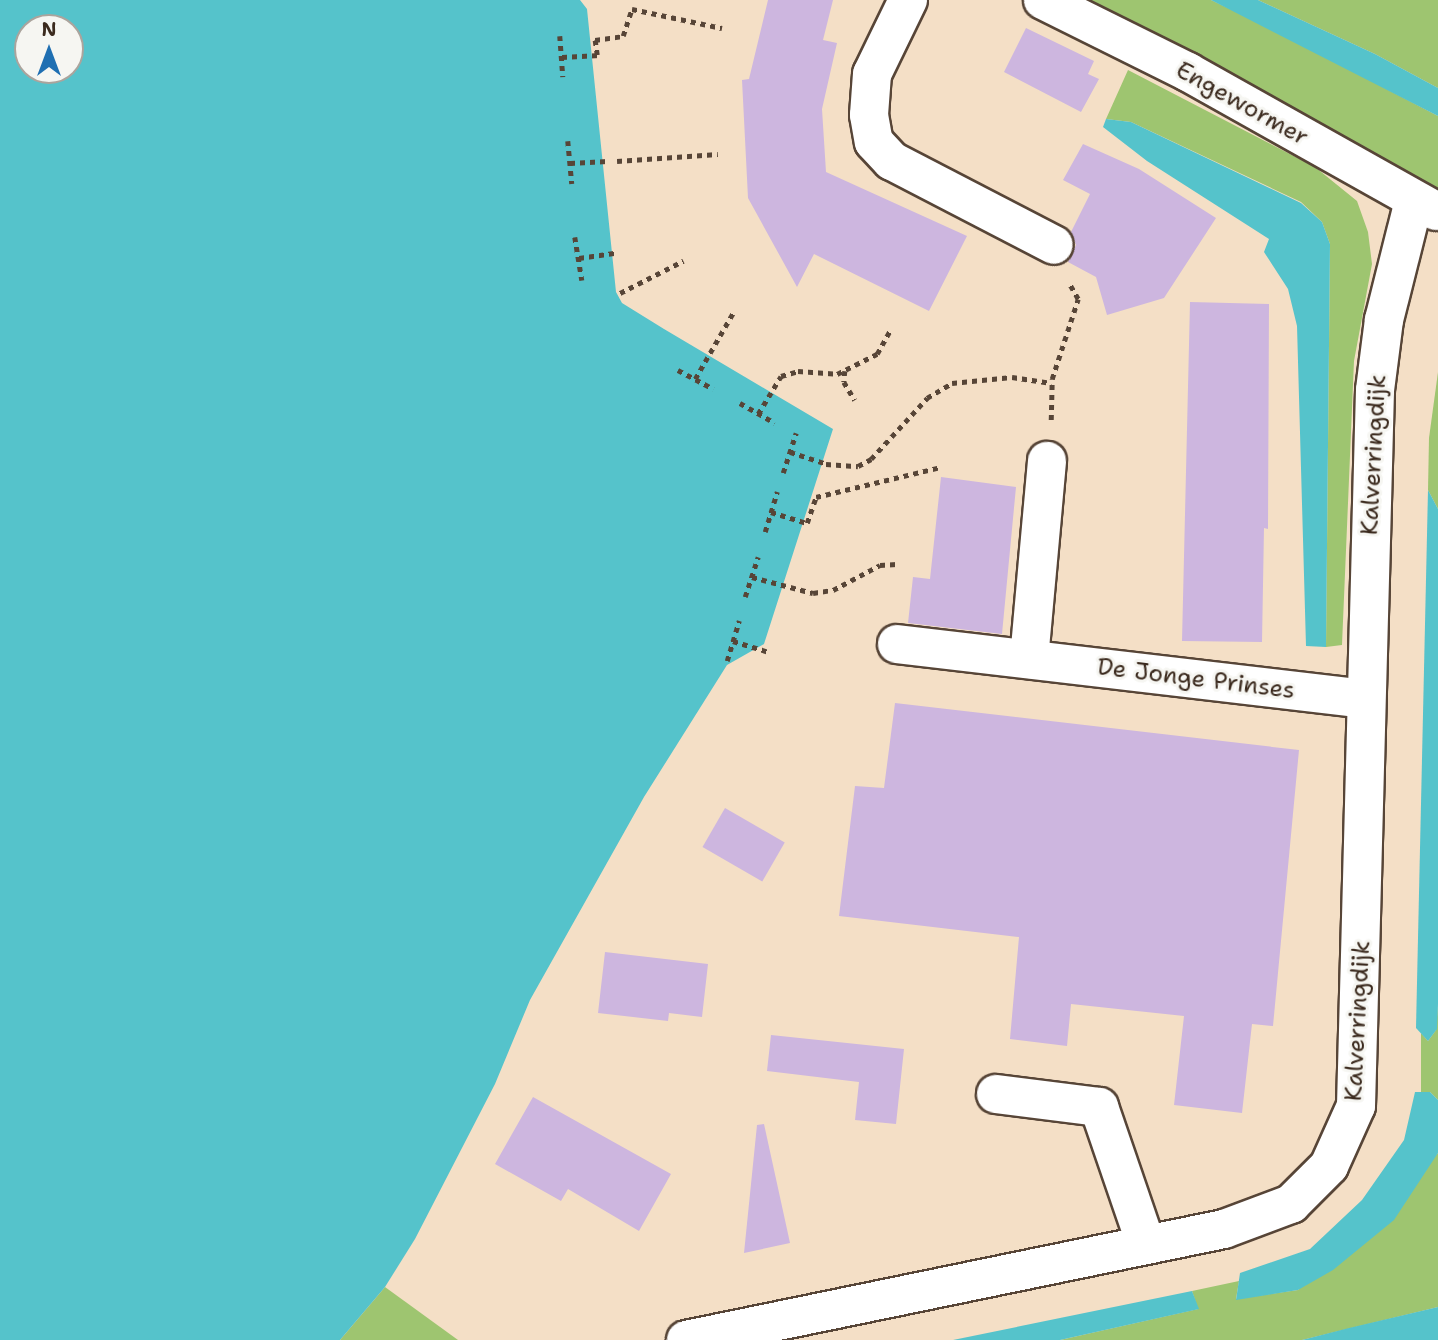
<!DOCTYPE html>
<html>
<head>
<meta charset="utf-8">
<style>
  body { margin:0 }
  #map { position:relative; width:1438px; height:1340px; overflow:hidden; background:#f4dfc6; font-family:"Shantell Sans",sans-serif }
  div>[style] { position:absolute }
  .green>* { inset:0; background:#9ec570 }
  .water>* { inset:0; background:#55c3cb }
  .building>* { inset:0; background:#cdb6df; transform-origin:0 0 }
  .path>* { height:4.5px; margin-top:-2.25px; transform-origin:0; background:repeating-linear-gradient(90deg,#574537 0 5px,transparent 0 10px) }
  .roads { filter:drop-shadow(2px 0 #574537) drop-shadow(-2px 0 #574537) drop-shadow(0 2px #574537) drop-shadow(0 -2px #574537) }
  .minor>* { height:38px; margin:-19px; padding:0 19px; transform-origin:19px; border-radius:19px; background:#fff }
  span { translate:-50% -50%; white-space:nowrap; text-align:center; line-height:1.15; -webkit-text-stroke:6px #f6f6f2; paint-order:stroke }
  .street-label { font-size:24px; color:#3b2a1e }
  .north { position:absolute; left:14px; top:14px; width:70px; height:70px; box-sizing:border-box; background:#f6f6f2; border:2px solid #aba49d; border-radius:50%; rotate:0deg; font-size:19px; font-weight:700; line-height:28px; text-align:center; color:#3b2a1e }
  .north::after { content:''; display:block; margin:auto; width:24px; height:32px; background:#1f6fb2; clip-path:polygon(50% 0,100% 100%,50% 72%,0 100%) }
</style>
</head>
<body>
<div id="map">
  <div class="green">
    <div style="clip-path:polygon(1069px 0,1211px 0,1276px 31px,1438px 116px,1438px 192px)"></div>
    <div style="clip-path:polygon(1258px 0,1438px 0,1438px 88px,1375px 54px)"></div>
    <div style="clip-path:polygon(1128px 70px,1315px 167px,1357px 201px,1368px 232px,1372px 264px,1354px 361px,1342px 645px,1326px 647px,1330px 244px,1322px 222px,1301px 202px,1131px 122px,1106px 119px)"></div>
    <div style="clip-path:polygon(1438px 372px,1438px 509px,1428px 490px,1429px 438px)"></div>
    <div style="clip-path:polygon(1438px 1004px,1438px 1100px,1430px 1092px,1421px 1092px,1421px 1033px,1428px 1041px,1436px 1030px)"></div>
    <div style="clip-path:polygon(1438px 1153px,1438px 1307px,1302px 1340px,1060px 1340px,1198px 1309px,1192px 1291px,1239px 1281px,1236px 1299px,1298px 1290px)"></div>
    <div style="clip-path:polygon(385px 1287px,458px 1340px,340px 1340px)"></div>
  </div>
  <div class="water">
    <div style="clip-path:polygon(evenodd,0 0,580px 0,587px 9px,616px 292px,622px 303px,664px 329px,833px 429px,764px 644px,727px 665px,644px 797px,530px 1000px,495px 1084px,415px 1239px,385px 1287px,340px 1340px,0 1340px,0 0,28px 28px,70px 28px,70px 70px,28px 70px,28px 28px)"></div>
    <div style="clip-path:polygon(1211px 0,1258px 0,1375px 54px,1438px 88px,1438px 116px)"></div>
    <div style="clip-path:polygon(1106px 119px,1131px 122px,1301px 203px,1322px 222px,1330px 244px,1326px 647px,1306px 646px,1297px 326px,1288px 289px,1264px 252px,1269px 239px,1147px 161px,1103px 127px)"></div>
    <div style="clip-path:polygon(1428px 490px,1438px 509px,1438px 1004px,1437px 1029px,1428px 1041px,1416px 1028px)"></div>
    <div style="clip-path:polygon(1415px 1092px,1430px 1092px,1438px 1100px,1438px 1153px,1394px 1220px,1333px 1270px,1298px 1290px,1236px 1300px,1240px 1273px,1310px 1249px,1362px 1200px,1404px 1140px)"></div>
    <div style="clip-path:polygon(1192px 1291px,1199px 1309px,1060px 1340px,953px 1340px)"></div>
    <div style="clip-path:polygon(1438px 1307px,1438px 1340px,1302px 1340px,1349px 1328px)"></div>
  </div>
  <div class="building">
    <div style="clip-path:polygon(768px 0,833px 0,823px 40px,837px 43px,822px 109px,826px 172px,967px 236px,929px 311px,814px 254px,797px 287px,748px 198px,742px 80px,749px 79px)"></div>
    <div style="clip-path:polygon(1026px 28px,1094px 61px,1088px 74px,1099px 79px,1081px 112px,1004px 72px)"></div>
    <div style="clip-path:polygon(1083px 144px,1139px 169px,1216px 218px,1164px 298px,1107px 315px,1096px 277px,1068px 262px,1076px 245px,1071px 232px,1090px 194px,1063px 180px)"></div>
    <div style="clip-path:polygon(1190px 302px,1269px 304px,1268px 529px,1264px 528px,1262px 642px,1182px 641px)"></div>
    <div style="clip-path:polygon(941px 477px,1016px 487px,1002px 634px,908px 623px,913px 577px,930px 579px)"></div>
    <div style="clip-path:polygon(895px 703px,1299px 750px,1273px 1026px,1252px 1024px,1242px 1113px,1174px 1105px,1184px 1016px,1071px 1004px,1067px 1046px,1010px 1039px,1019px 937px,839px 916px,855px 786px,884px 788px)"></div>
    <div style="left:725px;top:808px;width:69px;height:45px;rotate:30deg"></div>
    <div style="clip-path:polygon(605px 952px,708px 964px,702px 1017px,669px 1013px,668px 1021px,598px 1013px)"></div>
    <div style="clip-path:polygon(771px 1035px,904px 1049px,896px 1124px,855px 1120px,859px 1082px,767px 1071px)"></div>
    <div style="clip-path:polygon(533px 1097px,671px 1174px,639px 1231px,568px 1189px,561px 1201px,495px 1164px)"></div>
    <div style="clip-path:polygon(764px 1124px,790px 1243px,744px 1253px,757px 1125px)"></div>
  </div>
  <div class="path">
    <div style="left:560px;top:36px;width:41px;rotate:85.8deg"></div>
    <div style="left:597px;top:55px;width:15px;rotate:-98deg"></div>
    <div style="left:595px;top:40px;width:28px;rotate:-8deg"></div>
    <div style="left:623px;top:36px;width:28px;rotate:-72deg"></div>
    <div style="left:632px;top:9px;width:92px;rotate:11.9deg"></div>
    <div style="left:562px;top:57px;width:38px;rotate:-3deg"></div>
    <div style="left:568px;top:141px;width:43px;rotate:84.7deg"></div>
    <div style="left:617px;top:161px;width:101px;rotate:-4deg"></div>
    <div style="left:570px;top:163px;width:38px;rotate:-3deg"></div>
    <div style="left:575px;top:237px;width:44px;rotate:80.8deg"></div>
    <div style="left:579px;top:258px;width:37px;rotate:-8deg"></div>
    <div style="left:620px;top:293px;width:71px;rotate:-26.9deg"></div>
    <div style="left:678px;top:370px;width:40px;rotate:28deg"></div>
    <div style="left:845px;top:371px;width:11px;rotate:95deg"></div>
    <div style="left:844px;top:382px;width:21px;rotate:59deg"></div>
    <div style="left:695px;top:379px;width:76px;rotate:-60.1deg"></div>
    <div style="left:740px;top:403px;width:40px;rotate:29.7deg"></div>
    <div style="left:758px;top:414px;width:44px;rotate:-58.8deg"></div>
    <div style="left:781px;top:376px;width:18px;rotate:-16deg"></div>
    <div style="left:798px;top:371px;width:39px;rotate:4deg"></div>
    <div style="left:837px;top:374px;width:45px;rotate:-26.6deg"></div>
    <div style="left:877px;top:354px;width:29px;rotate:-61deg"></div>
    <div style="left:1051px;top:420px;width:41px;rotate:-88.6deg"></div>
    <div style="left:1052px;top:379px;width:84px;rotate:-72deg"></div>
    <div style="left:1078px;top:299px;width:16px;rotate:-120deg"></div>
    <div style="left:790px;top:452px;width:38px;rotate:18deg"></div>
    <div style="left:826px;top:464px;width:32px;rotate:4deg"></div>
    <div style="left:858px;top:466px;width:15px;rotate:-28deg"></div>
    <div style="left:871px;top:459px;width:83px;rotate:-47.4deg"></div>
    <div style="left:927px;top:398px;width:29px;rotate:-31deg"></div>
    <div style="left:952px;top:383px;width:60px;rotate:-5.7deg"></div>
    <div style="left:1012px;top:377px;width:40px;rotate:8.5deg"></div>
    <div style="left:783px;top:473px;width:42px;rotate:-72deg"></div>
    <div style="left:771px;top:512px;width:38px;rotate:17deg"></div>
    <div style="left:807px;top:523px;width:28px;rotate:-71deg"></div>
    <div style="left:816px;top:497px;width:129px;rotate:-13.5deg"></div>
    <div style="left:765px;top:532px;width:42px;rotate:-73.3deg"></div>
    <div style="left:752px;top:577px;width:63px;rotate:14.7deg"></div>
    <div style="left:813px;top:593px;width:20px;rotate:-9deg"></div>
    <div style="left:833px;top:590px;width:53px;rotate:-28deg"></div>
    <div style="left:880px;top:565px;width:17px;rotate:-3deg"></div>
    <div style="left:745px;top:597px;width:42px;rotate:-72deg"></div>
    <div style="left:733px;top:641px;width:37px;rotate:17deg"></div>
    <div style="left:727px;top:661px;width:42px;rotate:-73.3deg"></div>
  </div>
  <div class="roads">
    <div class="minor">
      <div style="left:908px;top:0;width:82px;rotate:115.9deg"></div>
      <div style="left:872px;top:74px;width:41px;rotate:94.2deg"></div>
      <div style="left:869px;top:115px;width:27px;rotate:80deg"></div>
      <div style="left:874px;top:142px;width:26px;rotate:47deg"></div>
      <div style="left:892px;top:161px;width:182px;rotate:27.4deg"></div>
      <div style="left:1043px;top:0;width:162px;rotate:26.4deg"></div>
      <div style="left:1188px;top:72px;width:284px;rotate:29.3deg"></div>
      <div style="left:897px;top:644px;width:469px;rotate:6.7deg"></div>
      <div style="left:1029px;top:659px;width:199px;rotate:-84.8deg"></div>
      <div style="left:996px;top:1094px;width:104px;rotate:7.2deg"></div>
      <div style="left:1099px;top:1107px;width:145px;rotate:71.1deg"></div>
      <div style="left:686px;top:1340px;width:549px;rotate:-11.66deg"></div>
      <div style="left:1224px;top:1229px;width:72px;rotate:-20.5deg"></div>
      <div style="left:1291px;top:1204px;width:54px;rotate:-45deg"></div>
      <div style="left:1329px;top:1166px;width:66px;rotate:-65.8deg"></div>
      <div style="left:1356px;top:1106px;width:716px;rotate:-88.48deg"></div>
      <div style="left:1375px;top:390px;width:71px;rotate:-82.7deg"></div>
      <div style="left:1384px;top:320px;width:123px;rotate:-75.9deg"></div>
    </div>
  </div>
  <div class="street-label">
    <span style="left:1242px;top:104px;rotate:29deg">Engewormer</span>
    <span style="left:1374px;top:455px;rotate:-87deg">Kalverringdijk</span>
    <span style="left:1196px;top:679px;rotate:7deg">De Jonge Prinses</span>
    <span style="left:1358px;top:1021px;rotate:-87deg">Kalverringdijk</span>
  </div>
  <div class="north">N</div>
</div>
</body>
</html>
